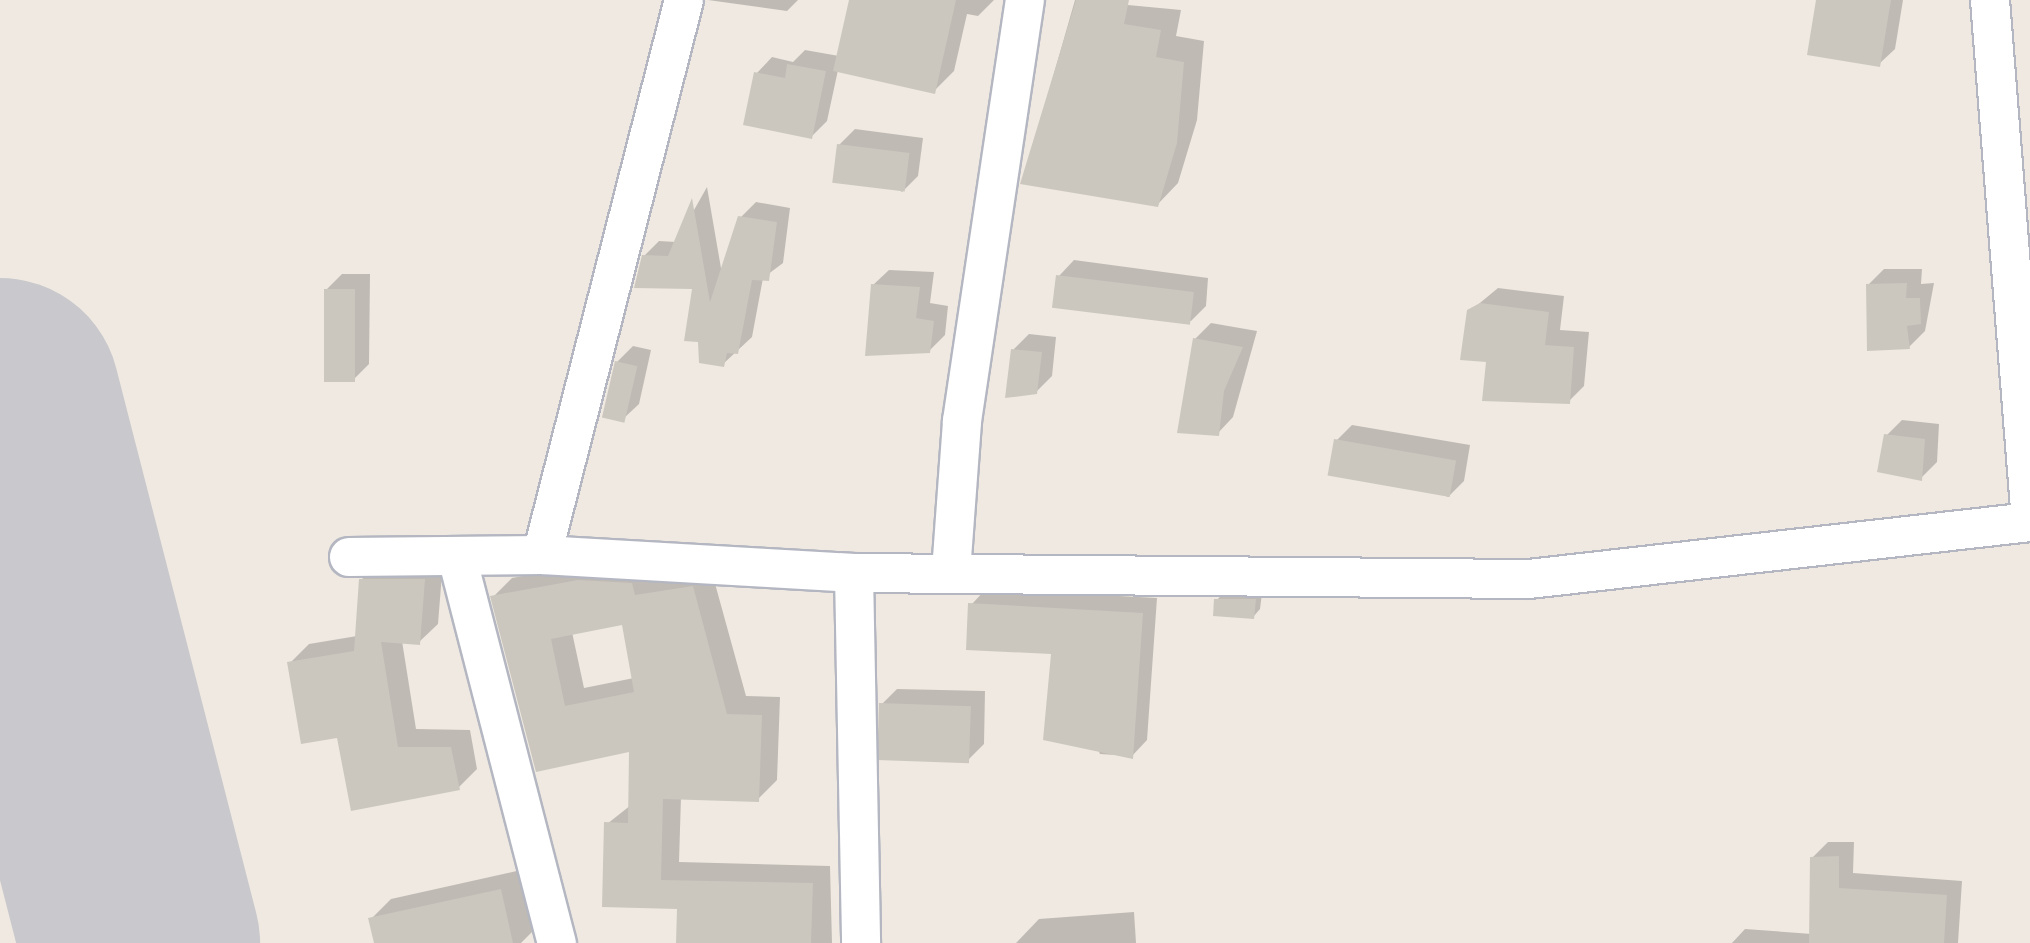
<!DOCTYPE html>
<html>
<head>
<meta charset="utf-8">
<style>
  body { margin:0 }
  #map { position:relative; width:2030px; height:943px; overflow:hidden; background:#efe9e1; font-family:Arial,sans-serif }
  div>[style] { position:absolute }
  .shadow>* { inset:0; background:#0003 }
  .runway>* { height:240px; margin:-120px; padding:0 120px; transform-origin:120px; border-radius:120px; background:#c9c8cc }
  .building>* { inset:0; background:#cbc7bf; transform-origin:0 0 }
  .roads { filter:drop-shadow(2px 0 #b4b7c1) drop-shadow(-2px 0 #b4b7c1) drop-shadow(0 2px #b4b7c1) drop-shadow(0 -2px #b4b7c1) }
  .minor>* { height:38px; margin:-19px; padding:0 19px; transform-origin:19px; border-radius:19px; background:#fff }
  span { translate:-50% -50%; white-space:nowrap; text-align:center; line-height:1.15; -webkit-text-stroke:9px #fff; paint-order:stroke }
</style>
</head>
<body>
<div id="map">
  <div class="shadow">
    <div style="clip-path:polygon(708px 0,798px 0,787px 11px)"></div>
    <div style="clip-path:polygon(877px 0,994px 0,978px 16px,967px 14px,954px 71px,934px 91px,838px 70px,827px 121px,812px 136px,757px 73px,772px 57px,793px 62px,805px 50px,839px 56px)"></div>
    <div style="clip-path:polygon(1075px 0,1181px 10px,1176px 36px,1204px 41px,1197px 120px,1178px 183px,1157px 205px,1023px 182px)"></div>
    <div style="clip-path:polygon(1818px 0,1903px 0,1895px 49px,1879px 64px)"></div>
    <div style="clip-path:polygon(855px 129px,923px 138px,918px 176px,902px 192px,839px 145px)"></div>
    <div style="clip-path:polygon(707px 187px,722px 274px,741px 217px,756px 202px,790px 208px,783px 263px,763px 278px,752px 337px,723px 364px,694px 287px,644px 256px,659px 241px,676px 242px)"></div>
    <div style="clip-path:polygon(1074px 260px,1208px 278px,1206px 306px,1191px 321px,1059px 276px)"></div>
    <div style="clip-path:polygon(1884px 269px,1922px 269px,1921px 284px,1934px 283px,1925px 331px,1909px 347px,1868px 285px)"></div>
    <div style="clip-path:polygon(889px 270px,934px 272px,930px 303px,948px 306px,945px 335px,929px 351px,873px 285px)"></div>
    <div style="clip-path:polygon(342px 274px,370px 274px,369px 364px,353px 380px,326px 290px)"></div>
    <div style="clip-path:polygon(1498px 288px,1564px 296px,1560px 330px,1589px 332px,1584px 386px,1569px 401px,1485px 399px,1488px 360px,1469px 312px)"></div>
    <div style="clip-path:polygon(1211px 323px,1257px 331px,1233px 417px,1218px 433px,1195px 339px)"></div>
    <div style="clip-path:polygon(1029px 334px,1056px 337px,1052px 376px,1036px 392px,1013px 350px)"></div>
    <div style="clip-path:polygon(633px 346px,651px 350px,639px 404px,623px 419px,617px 362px)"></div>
    <div style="clip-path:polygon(1902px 420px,1939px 424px,1937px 462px,1921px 478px,1886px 436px)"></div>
    <div style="clip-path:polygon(1352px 425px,1470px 445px,1464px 481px,1448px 497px,1336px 441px)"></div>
    <div style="clip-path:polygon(443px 561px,438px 624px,419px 642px,402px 641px,416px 729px,470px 730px,477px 769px,458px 788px,339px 735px,290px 663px,309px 644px,357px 636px,361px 580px,380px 562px)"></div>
    <div style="clip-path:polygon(evenodd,598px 562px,711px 569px,746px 696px,780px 697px,777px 780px,758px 799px,681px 797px,679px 862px,830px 866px,832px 943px,679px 943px,679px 907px,607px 824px,631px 805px,632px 749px,538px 769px,493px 597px,512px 578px,598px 562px,624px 622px,634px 678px,584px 688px,572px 632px,624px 622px)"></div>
    <div style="clip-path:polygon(986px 589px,1157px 598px,1147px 740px,1132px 756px,1100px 754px,1054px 652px,971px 605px)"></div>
    <div style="clip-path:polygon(1224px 592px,1262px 593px,1260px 609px,1253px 617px,1217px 600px)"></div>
    <div style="clip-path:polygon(897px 689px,985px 691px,984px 744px,968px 760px,882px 704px)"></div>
    <div style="clip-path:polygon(1828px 842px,1854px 842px,1853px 873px,1962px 881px,1958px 943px,1732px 943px,1745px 929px,1812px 934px,1812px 858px)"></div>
    <div style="clip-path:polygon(521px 870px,534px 930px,521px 943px,378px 943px,371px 919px,391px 899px)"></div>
    <div style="clip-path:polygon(1134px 912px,1136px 943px,1016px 943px,1039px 919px)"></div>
  </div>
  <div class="runway">
    <div style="left:0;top:398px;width:563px;rotate:75.59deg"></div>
  </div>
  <div class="building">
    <div style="clip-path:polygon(849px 0,956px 0,935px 94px,833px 71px)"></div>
    <div style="clip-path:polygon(1076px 0,1129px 0,1124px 24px,1161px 30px,1156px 57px,1184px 62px,1177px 143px,1158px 207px,1020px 184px)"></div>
    <div style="clip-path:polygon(1816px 0,1891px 0,1880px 67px,1807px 55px)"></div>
    <div style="clip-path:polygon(787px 64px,826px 71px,812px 139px,743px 125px,754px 72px,785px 78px)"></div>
    <div style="left:837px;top:144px;width:73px;height:39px;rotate:7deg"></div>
    <div style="clip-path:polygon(692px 198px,710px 302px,738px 216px,777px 222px,769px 281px,752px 280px,738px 354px,727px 353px,724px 367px,699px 363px,698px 342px,684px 341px,692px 289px,634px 288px,642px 255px,668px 256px)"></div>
    <div style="left:1056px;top:275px;width:139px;height:33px;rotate:7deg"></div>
    <div style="clip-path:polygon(1907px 283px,1906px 298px,1920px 298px,1921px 324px,1907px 326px,1910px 349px,1867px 351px,1866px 284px)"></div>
    <div style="clip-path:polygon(871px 284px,920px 287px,916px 318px,934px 321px,930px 353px,865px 356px)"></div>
    <div style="left:324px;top:289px;width:31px;height:93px"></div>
    <div style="clip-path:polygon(1480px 303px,1549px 312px,1545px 345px,1574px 347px,1570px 404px,1482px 401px,1486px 362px,1460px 360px,1467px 310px)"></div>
    <div style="clip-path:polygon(1193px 338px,1243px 347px,1224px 391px,1219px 436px,1177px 433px)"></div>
    <div style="clip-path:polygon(1011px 349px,1042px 352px,1037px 394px,1005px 398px)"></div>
    <div style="left:615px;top:361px;width:23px;height:58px;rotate:13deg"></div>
    <div style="clip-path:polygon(1884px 434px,1925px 439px,1922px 481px,1877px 472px)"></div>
    <div style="left:1334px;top:439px;width:124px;height:37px;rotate:10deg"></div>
    <div style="clip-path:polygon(359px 579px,425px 579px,420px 645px,381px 642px,398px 747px,451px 747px,460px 790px,351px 811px,337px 738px,301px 744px,287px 662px,354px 651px)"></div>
    <div style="clip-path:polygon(evenodd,578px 580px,632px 583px,635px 595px,693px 586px,727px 714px,762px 715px,759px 802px,663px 799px,661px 880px,813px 883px,811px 943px,676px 943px,677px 909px,602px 907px,604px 822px,628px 823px,629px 752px,536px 772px,490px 596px,578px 580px,622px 625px,634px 692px,565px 706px,551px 639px,622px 625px)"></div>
    <div style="clip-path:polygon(1214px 599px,1256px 599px,1254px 619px,1213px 616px)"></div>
    <div style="clip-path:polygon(968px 603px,1143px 613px,1133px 759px,1043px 740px,1051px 654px,966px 650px)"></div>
    <div style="left:879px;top:703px;width:92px;height:57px;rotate:2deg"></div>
    <div style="clip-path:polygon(1839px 856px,1839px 888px,1947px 895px,1944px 943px,1809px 943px,1810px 857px)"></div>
    <div style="clip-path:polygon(501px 889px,513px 943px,374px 943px,368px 918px)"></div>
  </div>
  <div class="roads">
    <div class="minor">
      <div style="left:1990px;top:0;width:510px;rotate:85.5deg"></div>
      <div style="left:542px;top:555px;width:573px;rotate:-75.65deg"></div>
      <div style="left:349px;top:557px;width:193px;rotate:-0.6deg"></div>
      <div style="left:542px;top:555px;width:313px;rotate:3.3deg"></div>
      <div style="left:854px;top:573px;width:675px;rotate:0.51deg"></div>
      <div style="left:1529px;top:579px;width:504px;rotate:-6.49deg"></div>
      <div style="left:457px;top:557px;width:399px;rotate:75.5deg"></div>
      <div style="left:951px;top:572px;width:151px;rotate:-85.8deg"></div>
      <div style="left:962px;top:421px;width:426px;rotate:-81.5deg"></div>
      <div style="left:854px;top:573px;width:370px;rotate:88.9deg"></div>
    </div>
  </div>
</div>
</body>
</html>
